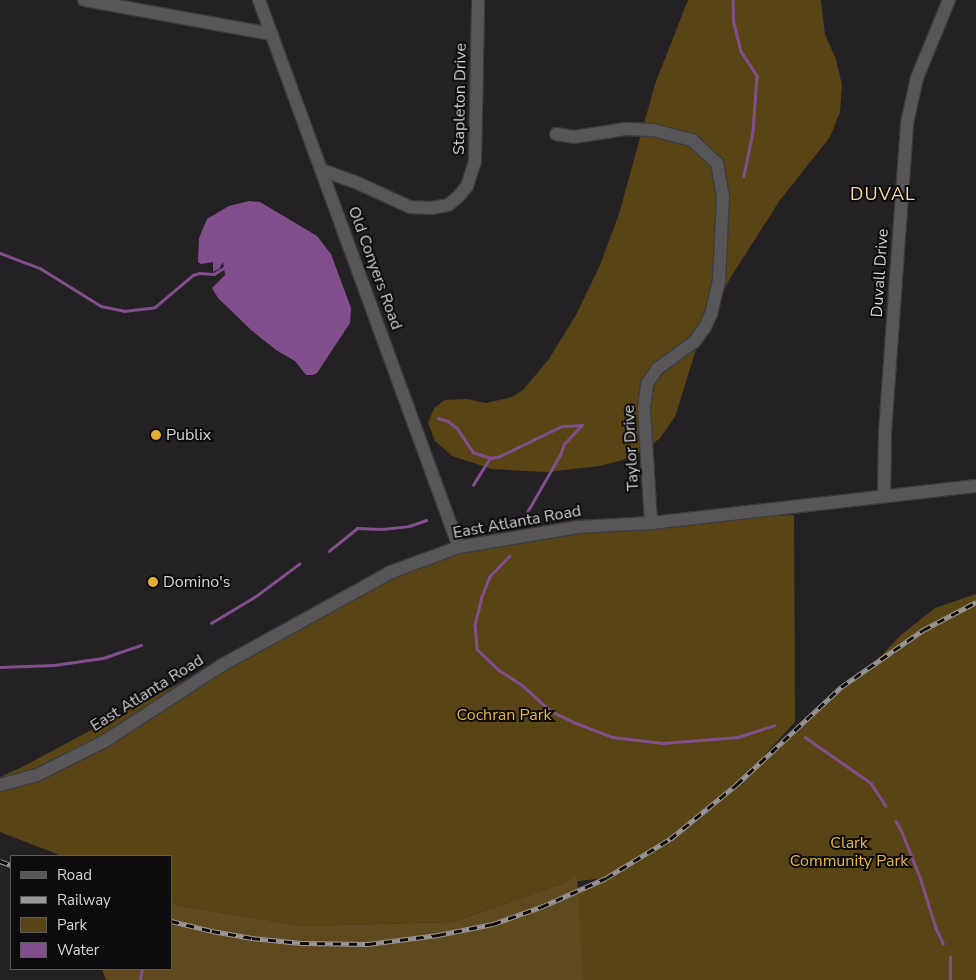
<!DOCTYPE html>
<html>
<head>
<meta charset="utf-8">
<style>
  body { margin:0 }
  #map { position:relative; width:976px; height:980px; overflow:hidden; background:#242125; font-family:"Nunito Sans",sans-serif }
  div>[style] { position:absolute }
  .green>* { inset:0; background:#584414 }
  .forest>* { inset:0; background:#5e4a1e }
  .water>* { inset:0; background:#824f8c }
  .stream>* { height:2.5px; margin:-1.25px; padding:0 1.25px; transform-origin:1.25px; border-radius:1.25px; background:#824f8c }
  .roads { filter:drop-shadow(1px 0 #3d3b3e) drop-shadow(-1px 0 #3d3b3e) drop-shadow(0 1px #3d3b3e) drop-shadow(0 -1px #3d3b3e) }
  .minor>* { height:12px; margin:-6px; padding:0 6px; transform-origin:6px; border-radius:6px; background:#595659 }
  .rail>* { height:4.5px; margin-top:-2.25px; transform-origin:0; background:repeating-linear-gradient(90deg,#0d0b0d 0 8px,#999699 0 16px); box-sizing:border-box; border-block:1px solid #999699 }
  .dots>* { width:14px; height:14px; translate:-50% -50%; box-sizing:border-box; border:2px solid #0d0b0d; border-radius:50% }
  span { translate:-50% -50%; white-space:nowrap; text-align:center; line-height:1.15; -webkit-text-stroke:4px #0d0b0d; paint-order:stroke }
  .street-label { font-size:16px; color:#d6d4d6 }
  .poi-label { font-size:16px; color:#d6d4d6 }
  .left { translate:0 -50%; text-align:left }
  .park-label { font-size:16px; color:#e8b743 }
  .neighbourhood-label { font-size:18px; color:#fadea5; letter-spacing:1px }
  .legend { position:absolute; left:10px; top:855px; width:162px; height:115px; box-sizing:border-box; background:#0d0b0d; border:1px solid #5d5b5d; margin:0; padding:6px 9px; list-style:none; font-size:15px; color:#d6d4d6 }
  .legend li { display:flex; align-items:center; gap:10px; height:25px }
  .legend b { width:25px; border:1px solid #5d5b5d }
</style>
</head>
<body>
<div id="map">
  <div class="green">
    <div style="clip-path:polygon(688px 0,821px 0,825px 35px,836px 59px,842px 85px,840px 112px,830px 137px,780px 200px,729px 280px,699px 340px,675px 417px,660px 438px,649px 447px,626px 459px,600px 466px,546px 472px,492px 469px,452px 456px,435px 441px,428px 423px,434px 408px,445px 400px,467px 399px,486px 403px,512px 397px,523px 390px,549px 359px,577px 313px,600px 265px,619px 214px,655px 84px)"></div>
    <div style="clip-path:polygon(794px 515px,795px 722px,745px 776px,841px 687px,874px 663px,901px 635px,935px 608px,976px 594px,976px 980px,582px 980px,573px 893px,604px 878px,564px 883px,452px 922px,304px 926px,181px 906px,171px 902px,171px 856px,62px 856px,0 832px,0 777px,20px 768px,380px 576px,457px 542px,553px 529px)"></div>
  </div>
  <div class="forest">
    <div style="clip-path:polygon(577px 876px,583px 980px,106px 980px,102px 969px,171px 969px,171px 902px,181px 906px,304px 926px,452px 922px,564px 883px)"></div>
  </div>
  <div class="water">
    <div style="clip-path:polygon(249px 201px,260px 202px,317px 236px,331px 254px,351px 308px,350px 323px,317px 373px,313px 375px,306px 375px,295px 361px,276px 350px,251px 330px,218px 298px,212px 288px,225px 275px,223px 262px,219px 269px,213px 272px,213px 262px,201px 264px,198px 262px,199px 238px,207px 219px,229px 206px)"></div>
  </div>
  <div class="stream">
    <div style="left:733px;top:0;width:23px;rotate:88deg"></div>
    <div style="left:734px;top:23px;width:29px;rotate:76deg"></div>
    <div style="left:741px;top:51px;width:30px;rotate:57deg"></div>
    <div style="left:757px;top:76px;width:56px;rotate:94.1deg"></div>
    <div style="left:753px;top:132px;width:45px;rotate:101.6deg"></div>
    <div style="left:0;top:253px;width:43px;rotate:20.6deg"></div>
    <div style="left:40px;top:268px;width:72px;rotate:31.9deg"></div>
    <div style="left:101px;top:306px;width:24px;rotate:12deg"></div>
    <div style="left:124px;top:311px;width:31px;rotate:-7deg"></div>
    <div style="left:155px;top:307px;width:50px;rotate:-40.1deg"></div>
    <div style="left:193px;top:275px;width:6px;rotate:-18deg"></div>
    <div style="left:199px;top:273px;width:15px;rotate:4deg"></div>
    <div style="left:214px;top:274px;width:13px;rotate:-32deg"></div>
    <div style="left:438px;top:418px;width:10px;rotate:17deg"></div>
    <div style="left:448px;top:421px;width:11px;rotate:38deg"></div>
    <div style="left:457px;top:428px;width:29px;rotate:56deg"></div>
    <div style="left:473px;top:452px;width:18px;rotate:19deg"></div>
    <div style="left:490px;top:458px;width:10px;rotate:-11deg"></div>
    <div style="left:500px;top:456px;width:69px;rotate:-25.8deg"></div>
    <div style="left:562px;top:426px;width:20px;rotate:-3deg"></div>
    <div style="left:473px;top:485px;width:32px;rotate:-58deg"></div>
    <div style="left:522px;top:521px;width:76px;rotate:-60.1deg"></div>
    <div style="left:560px;top:455px;width:12px;rotate:-70deg"></div>
    <div style="left:564px;top:444px;width:25px;rotate:-47deg"></div>
    <div style="left:329px;top:551px;width:36px;rotate:-39deg"></div>
    <div style="left:357px;top:528px;width:25px;rotate:2deg"></div>
    <div style="left:382px;top:529px;width:27px;rotate:-6deg"></div>
    <div style="left:409px;top:526px;width:18px;rotate:-19deg"></div>
    <div style="left:510px;top:556px;width:29px;rotate:134deg"></div>
    <div style="left:490px;top:577px;width:22px;rotate:112deg"></div>
    <div style="left:482px;top:597px;width:29px;rotate:104deg"></div>
    <div style="left:475px;top:625px;width:24px;rotate:85deg"></div>
    <div style="left:477px;top:649px;width:30px;rotate:44deg"></div>
    <div style="left:499px;top:670px;width:27px;rotate:33deg"></div>
    <div style="left:522px;top:685px;width:39px;rotate:42deg"></div>
    <div style="left:551px;top:711px;width:28px;rotate:26deg"></div>
    <div style="left:576px;top:723px;width:39px;rotate:21deg"></div>
    <div style="left:612px;top:737px;width:51px;rotate:6.7deg"></div>
    <div style="left:663px;top:743px;width:75px;rotate:-4.6deg"></div>
    <div style="left:738px;top:737px;width:38px;rotate:-18deg"></div>
    <div style="left:211px;top:623px;width:52px;rotate:-31deg"></div>
    <div style="left:256px;top:596px;width:54px;rotate:-36.7deg"></div>
    <div style="left:0;top:667px;width:54px;rotate:-2.1deg"></div>
    <div style="left:54px;top:665px;width:49px;rotate:-8.1deg"></div>
    <div style="left:103px;top:658px;width:40px;rotate:-18.9deg"></div>
    <div style="left:805px;top:737px;width:80px;rotate:34.9deg"></div>
    <div style="left:871px;top:783px;width:27px;rotate:57deg"></div>
    <div style="left:896px;top:821px;width:13px;rotate:61deg"></div>
    <div style="left:902px;top:832px;width:48px;rotate:68.2deg"></div>
    <div style="left:920px;top:877px;width:53px;rotate:72.6deg"></div>
    <div style="left:936px;top:928px;width:17px;rotate:65deg"></div>
    <div style="left:140px;top:980px;width:11px;rotate:-80deg"></div>
    <div style="left:950px;top:980px;width:23px;rotate:-90deg"></div>
  </div>
  <div class="roads">
    <div class="minor">
      <div style="left:84px;top:0;width:191px;rotate:10.3deg"></div>
      <div style="left:259px;top:0;width:582px;rotate:69.92deg"></div>
      <div style="left:556px;top:134px;width:18px;rotate:9deg"></div>
      <div style="left:574px;top:137px;width:52px;rotate:-8.9deg"></div>
      <div style="left:625px;top:129px;width:28px;rotate:2deg"></div>
      <div style="left:653px;top:130px;width:40px;rotate:14.4deg"></div>
      <div style="left:692px;top:140px;width:34px;rotate:43deg"></div>
      <div style="left:717px;top:163px;width:34px;rotate:80deg"></div>
      <div style="left:723px;top:196px;width:84px;rotate:92.7deg"></div>
      <div style="left:719px;top:280px;width:35px;rotate:103deg"></div>
      <div style="left:711px;top:314px;width:14px;rotate:115deg"></div>
      <div style="left:705px;top:327px;width:19px;rotate:126deg"></div>
      <div style="left:694px;top:342px;width:46px;rotate:143.9deg"></div>
      <div style="left:657px;top:369px;width:18px;rotate:124deg"></div>
      <div style="left:647px;top:384px;width:24px;rotate:97deg"></div>
      <div style="left:644px;top:408px;width:115px;rotate:86.5deg"></div>
      <div style="left:322px;top:170px;width:33px;rotate:20deg"></div>
      <div style="left:353px;top:181px;width:63px;rotate:24.5deg"></div>
      <div style="left:410px;top:207px;width:21px;rotate:3deg"></div>
      <div style="left:431px;top:208px;width:17px;rotate:-10deg"></div>
      <div style="left:448px;top:205px;width:14px;rotate:-39deg"></div>
      <div style="left:459px;top:196px;width:13px;rotate:-51deg"></div>
      <div style="left:467px;top:186px;width:25px;rotate:-72deg"></div>
      <div style="left:475px;top:162px;width:162px;rotate:-88.9deg"></div>
      <div style="left:884px;top:496px;width:64px;rotate:-89.1deg"></div>
      <div style="left:885px;top:432px;width:310px;rotate:-85.9deg"></div>
      <div style="left:907px;top:123px;width:46px;rotate:-77.5deg"></div>
      <div style="left:917px;top:78px;width:84px;rotate:-67.7deg"></div>
      <div style="left:0;top:785px;width:38px;rotate:-15deg"></div>
      <div style="left:37px;top:775px;width:76px;rotate:-26.6deg"></div>
      <div style="left:105px;top:741px;width:140px;rotate:-33deg"></div>
      <div style="left:222px;top:665px;width:193px;rotate:-28.8deg"></div>
      <div style="left:391px;top:572px;width:72px;rotate:-20.2deg"></div>
      <div style="left:459px;top:547px;width:121px;rotate:-9.5deg"></div>
      <div style="left:578px;top:527px;width:73px;rotate:-3.1deg"></div>
      <div style="left:651px;top:523px;width:327px;rotate:-6.5deg"></div>
    </div>
  </div>
  <div class="rail">
    <div style="left:0;top:861px;width:12px;rotate:20deg"></div>
    <div style="left:171px;top:921px;width:42px;rotate:13.7deg"></div>
    <div style="left:212px;top:931px;width:41px;rotate:9.9deg"></div>
    <div style="left:252px;top:938px;width:49px;rotate:5.8deg"></div>
    <div style="left:301px;top:943px;width:67px;rotate:0.9deg"></div>
    <div style="left:368px;top:944px;width:71px;rotate:-7.3deg"></div>
    <div style="left:438px;top:935px;width:56px;rotate:-11.3deg"></div>
    <div style="left:493px;top:924px;width:51px;rotate:-19.5deg"></div>
    <div style="left:541px;top:907px;width:71px;rotate:-24deg"></div>
    <div style="left:606px;top:878px;width:75px;rotate:-31.4deg"></div>
    <div style="left:670px;top:839px;width:85px;rotate:-39.3deg"></div>
    <div style="left:736px;top:785px;width:144px;rotate:-43deg"></div>
    <div style="left:841px;top:687px;width:100px;rotate:-34.8deg"></div>
    <div style="left:923px;top:630px;width:60px;rotate:-27.8deg"></div>
  </div>
  <div class="dots">
    <div style="left:156px;top:435px;background:#e1af34"></div>
    <div style="left:153px;top:582px;background:#e1af34"></div>
  </div>
  <div class="street-label">
    <span style="left:460px;top:99px;rotate:-89deg">Stapleton Drive</span>
    <span style="left:375px;top:268px;rotate:70deg">Old Conyers Road</span>
    <span style="left:880px;top:273px;rotate:-86deg">Duvall Drive</span>
    <span style="left:631px;top:448px;rotate:-93deg">Taylor Drive</span>
    <span style="left:517px;top:522px;rotate:-10deg">East Atlanta Road</span>
    <span style="left:147px;top:693px;rotate:-32deg">East Atlanta Road</span>
  </div>
  <div class="poi-label">
    <span class="left" style="left:166px;top:435px">Publix</span>
    <span class="left" style="left:163px;top:582px">Domino's</span>
  </div>
  <div class="park-label">
    <span style="left:504px;top:715px">Cochran Park</span>
    <span style="left:849px;top:852px">Clark<br>Community Park</span>
  </div>
  <div class="neighbourhood-label">
    <span style="left:883px;top:194px">DUVAL</span>
  </div>
  <ul class="legend">
  <li><b style="height:6px;background:#595659"></b>Road</li>
  <li><b style="height:6px;background:#999699"></b>Railway</li>
  <li><b style="height:14px;background:#584414"></b>Park</li>
  <li><b style="height:14px;background:#824f8c"></b>Water</li>
  </ul>
</div>
</body>
</html>
